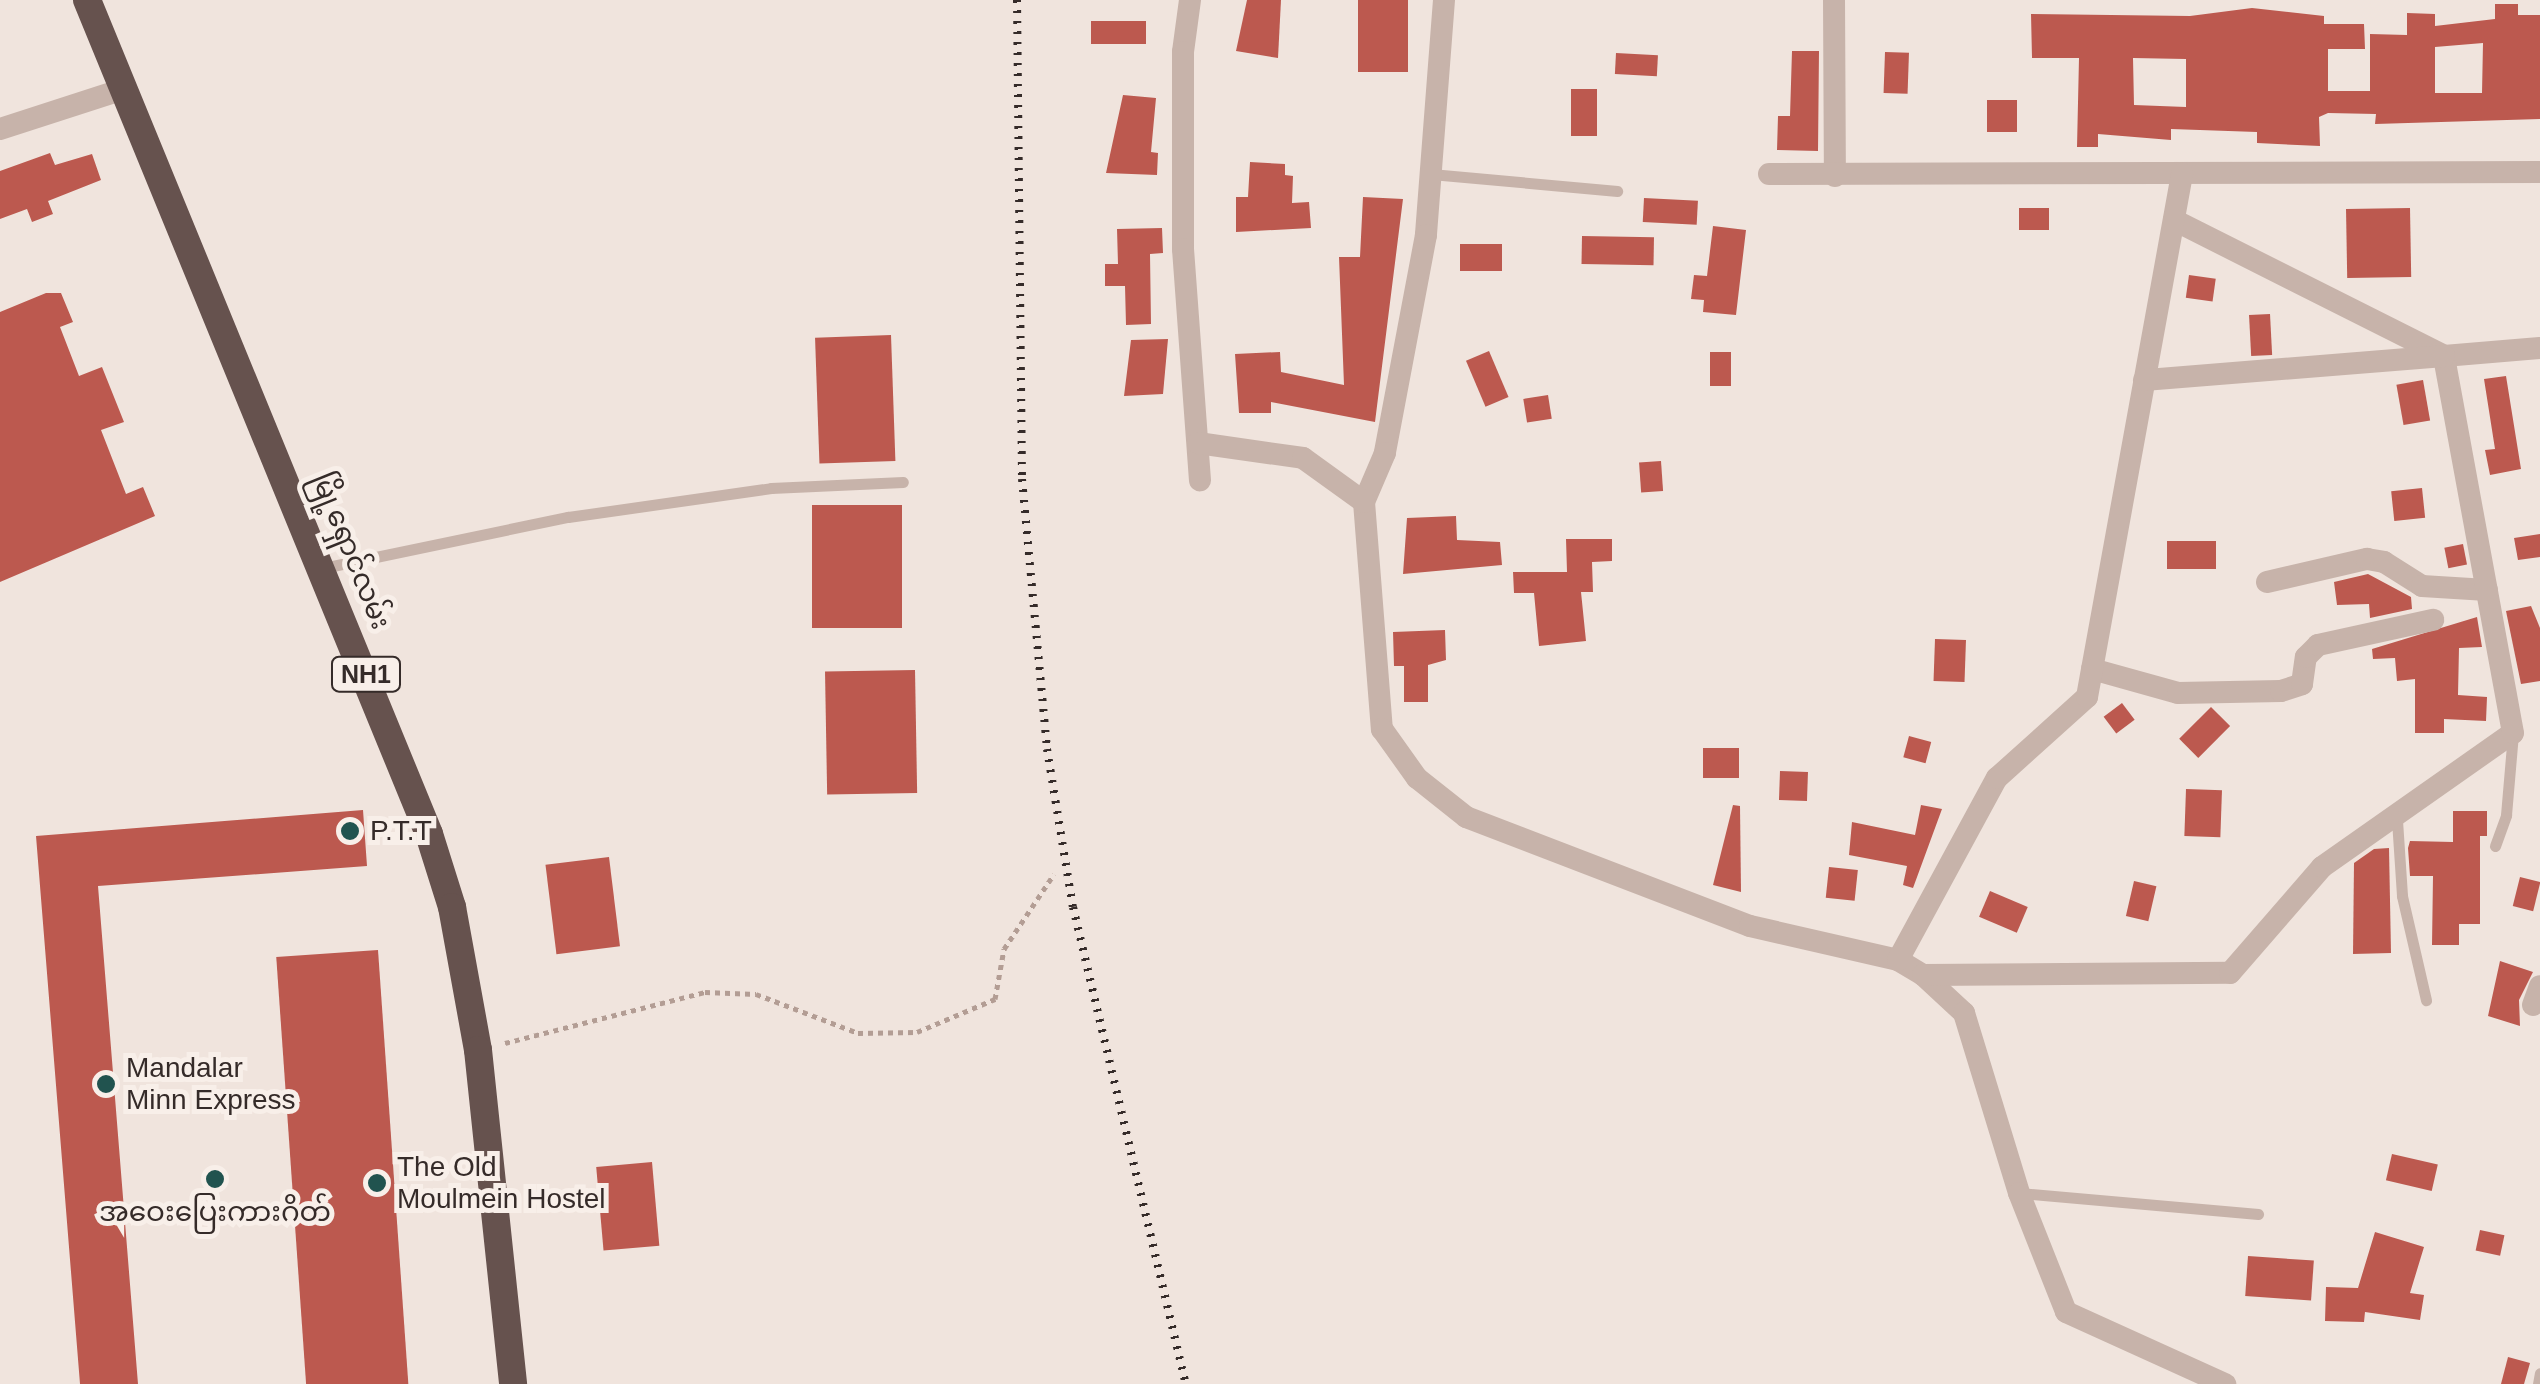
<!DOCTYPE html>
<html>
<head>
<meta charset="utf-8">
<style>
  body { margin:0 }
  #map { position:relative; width:2540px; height:1384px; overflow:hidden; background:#f0e4dd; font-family:Helvetica,"Noto Sans Myanmar",sans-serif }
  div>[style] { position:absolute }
  .building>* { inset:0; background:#bc594f; transform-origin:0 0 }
  .path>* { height:5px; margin-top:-2.5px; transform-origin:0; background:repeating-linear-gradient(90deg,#b39d94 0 5px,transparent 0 10px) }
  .service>* { height:11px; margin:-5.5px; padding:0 5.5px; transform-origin:5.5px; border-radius:5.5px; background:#c7b3aa }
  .minor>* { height:22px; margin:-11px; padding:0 11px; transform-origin:11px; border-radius:11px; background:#c7b3aa }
  .trunk>* { height:28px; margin:-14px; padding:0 14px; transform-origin:14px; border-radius:14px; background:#66524e }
  .rail>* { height:8px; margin-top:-4px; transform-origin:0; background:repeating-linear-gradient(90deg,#352b29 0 2.5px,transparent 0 10.5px) }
  .dots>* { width:28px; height:28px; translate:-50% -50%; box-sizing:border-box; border:5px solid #f8efe9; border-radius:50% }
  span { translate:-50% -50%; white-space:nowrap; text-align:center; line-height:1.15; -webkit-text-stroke:10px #f8efe9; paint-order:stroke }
  .shield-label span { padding:2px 8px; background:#f8efe9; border:2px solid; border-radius:8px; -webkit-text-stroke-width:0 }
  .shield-label { font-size:25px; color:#352b29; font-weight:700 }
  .street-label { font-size:28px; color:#352b29 }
  .poi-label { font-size:28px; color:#352b29 }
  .left { translate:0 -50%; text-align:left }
</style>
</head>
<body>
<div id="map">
  <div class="building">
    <div style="clip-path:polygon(1247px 0,1281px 0,1278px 58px,1236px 51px)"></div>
    <div style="left:1358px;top:0;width:50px;height:72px"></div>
    <div style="clip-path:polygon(evenodd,2495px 4px,2518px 4px,2518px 15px,2540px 15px,2540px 119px,2375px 124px,2376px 114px,2328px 113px,2319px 117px,2320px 146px,2257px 143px,2257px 132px,2171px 129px,2171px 140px,2098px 134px,2098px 147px,2077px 147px,2079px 58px,2032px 58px,2031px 14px,2190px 16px,2252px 8px,2324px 16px,2324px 24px,2364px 24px,2365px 49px,2328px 49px,2328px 91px,2370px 91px,2370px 34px,2407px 35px,2407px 13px,2435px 14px,2435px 26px,2495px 19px,2495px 4px,2483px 43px,2482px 93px,2435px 93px,2435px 47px,2483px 43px,2495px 4px,2133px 58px,2186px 59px,2186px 107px,2134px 105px,2133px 58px)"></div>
    <div style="left:1091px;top:21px;width:55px;height:23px"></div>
    <div style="clip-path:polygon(1792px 51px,1819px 51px,1818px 151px,1777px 150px,1778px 116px,1790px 116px)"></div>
    <div style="left:1885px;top:52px;width:24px;height:41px;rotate:2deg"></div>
    <div style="left:1616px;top:53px;width:42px;height:21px;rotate:3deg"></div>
    <div style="left:1571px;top:89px;width:26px;height:47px"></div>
    <div style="clip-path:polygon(1123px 95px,1156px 98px,1151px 152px,1158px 153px,1157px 175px,1106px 173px)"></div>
    <div style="left:1987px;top:100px;width:30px;height:32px"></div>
    <div style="clip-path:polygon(50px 153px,55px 165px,92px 154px,101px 180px,48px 201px,53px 214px,32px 222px,27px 209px,0 219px,0 171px)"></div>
    <div style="clip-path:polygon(1250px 162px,1285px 164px,1285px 175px,1293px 176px,1292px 203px,1309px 202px,1311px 228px,1236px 232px,1236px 197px,1248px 197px)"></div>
    <div style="clip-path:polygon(1363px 197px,1403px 199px,1375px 422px,1271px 402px,1271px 413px,1239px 413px,1235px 354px,1280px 352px,1281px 372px,1344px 385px,1339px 257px,1360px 257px)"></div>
    <div style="left:1644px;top:198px;width:54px;height:24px;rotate:3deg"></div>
    <div style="left:2019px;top:208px;width:30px;height:22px"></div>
    <div style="left:2410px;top:208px;width:69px;height:64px;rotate:89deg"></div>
    <div style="clip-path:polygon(1713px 226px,1746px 230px,1736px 315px,1703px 312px,1704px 300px,1691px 299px,1694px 275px,1707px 276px)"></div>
    <div style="clip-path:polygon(1162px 228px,1163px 253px,1150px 254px,1151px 324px,1126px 325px,1125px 286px,1105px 286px,1105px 264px,1118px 264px,1117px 229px)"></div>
    <div style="left:1582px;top:236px;width:72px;height:28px;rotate:1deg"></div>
    <div style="left:1460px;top:244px;width:42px;height:27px"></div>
    <div style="left:2189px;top:275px;width:27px;height:23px;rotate:8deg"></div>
    <div style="clip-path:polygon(46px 293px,61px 293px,73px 322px,60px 327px,79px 376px,102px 367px,124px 422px,101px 430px,126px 494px,143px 487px,155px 516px,0 582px,0 312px)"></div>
    <div style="left:2270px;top:314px;width:41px;height:21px;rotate:87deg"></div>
    <div style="left:891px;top:335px;width:126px;height:76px;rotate:88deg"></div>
    <div style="clip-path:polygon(1168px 339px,1163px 394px,1124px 396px,1131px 340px)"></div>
    <div style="left:1489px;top:351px;width:50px;height:25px;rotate:67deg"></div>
    <div style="left:1710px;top:352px;width:21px;height:34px"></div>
    <div style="clip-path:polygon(2506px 376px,2521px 469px,2490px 475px,2485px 450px,2495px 449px,2484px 379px)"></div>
    <div style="left:2423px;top:380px;width:41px;height:27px;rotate:80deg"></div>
    <div style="left:1548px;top:395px;width:24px;height:25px;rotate:81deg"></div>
    <div style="left:1661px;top:461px;width:30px;height:22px;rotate:86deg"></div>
    <div style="left:2422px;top:488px;width:30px;height:31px;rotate:84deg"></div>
    <div style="left:812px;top:505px;width:90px;height:123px"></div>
    <div style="clip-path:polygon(1456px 516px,1457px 540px,1500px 542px,1502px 565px,1403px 574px,1407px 518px)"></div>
    <div style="clip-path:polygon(2540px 534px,2540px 557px,2518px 560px,2514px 538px)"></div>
    <div style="clip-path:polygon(1566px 539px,1612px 539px,1612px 561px,1592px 562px,1593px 592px,1581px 592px,1586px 641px,1539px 646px,1534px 593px,1514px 593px,1513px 572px,1567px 572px)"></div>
    <div style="left:2167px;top:541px;width:49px;height:28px"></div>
    <div style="left:2463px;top:544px;width:21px;height:19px;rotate:79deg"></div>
    <div style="clip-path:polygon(2368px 574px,2411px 597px,2412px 609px,2370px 618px,2369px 604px,2337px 605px,2334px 582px)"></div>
    <div style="clip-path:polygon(2531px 606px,2540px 628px,2540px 681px,2521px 684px,2506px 611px)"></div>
    <div style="clip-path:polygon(2477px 617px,2482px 647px,2459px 648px,2458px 695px,2487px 697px,2486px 721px,2444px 719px,2444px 733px,2415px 733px,2415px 679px,2397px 681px,2395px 658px,2373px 659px,2372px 649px)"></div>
    <div style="clip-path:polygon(1445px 630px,1446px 660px,1428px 665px,1428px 702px,1404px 702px,1404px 666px,1394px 666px,1393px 632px)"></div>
    <div style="left:1935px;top:639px;width:31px;height:42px;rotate:2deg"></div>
    <div style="left:915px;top:670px;width:123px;height:90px;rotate:89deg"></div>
    <div style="left:2122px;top:703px;width:21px;height:23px;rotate:53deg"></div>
    <div style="left:2211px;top:707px;width:27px;height:45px;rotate:45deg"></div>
    <div style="left:1909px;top:736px;width:23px;height:22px;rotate:15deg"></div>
    <div style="left:1703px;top:748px;width:36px;height:30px"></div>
    <div style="left:1780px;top:771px;width:28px;height:29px;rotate:2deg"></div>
    <div style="left:2186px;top:789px;width:36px;height:47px;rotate:2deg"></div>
    <div style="clip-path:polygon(1733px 805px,1740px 806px,1741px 892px,1713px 885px)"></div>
    <div style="clip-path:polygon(1921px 805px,1942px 809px,1913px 888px,1903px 885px,1907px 866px,1849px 855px,1852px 822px,1915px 835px)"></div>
    <div style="clip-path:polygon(363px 810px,367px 866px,98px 886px,138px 1384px,80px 1384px,36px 836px)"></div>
    <div style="clip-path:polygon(2453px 811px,2487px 811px,2487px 836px,2480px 836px,2480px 924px,2459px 924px,2459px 945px,2432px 945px,2433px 876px,2410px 876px,2408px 848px,2410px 841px,2453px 842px)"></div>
    <div style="clip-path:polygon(2389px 848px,2391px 953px,2353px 954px,2354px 863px,2374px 849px)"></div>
    <div style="left:609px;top:857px;width:90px;height:64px;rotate:83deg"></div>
    <div style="left:1829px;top:867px;width:29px;height:31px;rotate:6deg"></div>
    <div style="left:2520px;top:877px;width:21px;height:30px;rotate:14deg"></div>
    <div style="left:2134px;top:881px;width:23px;height:36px;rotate:13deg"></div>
    <div style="left:1990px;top:891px;width:41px;height:28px;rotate:23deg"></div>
    <div style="left:378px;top:950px;width:435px;height:102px;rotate:86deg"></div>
    <div style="clip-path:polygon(2500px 961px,2533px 972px,2519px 1000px,2520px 1026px,2488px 1016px)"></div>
    <div style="left:2392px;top:1154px;width:47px;height:27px;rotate:13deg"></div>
    <div style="left:652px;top:1162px;width:84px;height:56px;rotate:85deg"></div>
    <div style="left:2480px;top:1230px;width:25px;height:21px;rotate:12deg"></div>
    <div style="clip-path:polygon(2375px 1232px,2424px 1247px,2410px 1293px,2424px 1295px,2420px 1320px,2365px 1312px,2364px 1322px,2325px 1321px,2326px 1287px,2358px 1288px)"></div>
    <div style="left:2248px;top:1256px;width:66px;height:40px;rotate:4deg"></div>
    <div style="clip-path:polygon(2508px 1357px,2530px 1363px,2524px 1384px,2501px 1384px)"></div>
  </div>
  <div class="path">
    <div style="left:505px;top:1043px;width:206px;rotate:-14.3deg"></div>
    <div style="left:705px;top:992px;width:51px;rotate:2.2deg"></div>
    <div style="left:756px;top:994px;width:109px;rotate:20.9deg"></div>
    <div style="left:858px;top:1033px;width:59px;rotate:-1deg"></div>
    <div style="left:917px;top:1032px;width:85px;rotate:-22.9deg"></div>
    <div style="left:995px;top:999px;width:51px;rotate:-79.8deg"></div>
    <div style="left:1004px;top:949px;width:90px;rotate:-56.3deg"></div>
  </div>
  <div class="service">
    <div style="left:1431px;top:174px;width:187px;rotate:5.2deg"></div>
    <div style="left:323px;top:568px;width:250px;rotate:-11.8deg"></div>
    <div style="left:568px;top:517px;width:205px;rotate:-8.1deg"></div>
    <div style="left:771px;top:488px;width:132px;rotate:-2.6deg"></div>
    <div style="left:2397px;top:820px;width:76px;rotate:86.2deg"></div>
    <div style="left:2402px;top:896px;width:107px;rotate:77deg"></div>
    <div style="left:2495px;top:846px;width:33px;rotate:-70deg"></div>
    <div style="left:2506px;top:815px;width:82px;rotate:-85.1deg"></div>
    <div style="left:2019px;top:1193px;width:240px;rotate:5deg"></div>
    <div style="left:2538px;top:1384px;width:11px;rotate:-80deg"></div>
  </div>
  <div class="minor">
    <div style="left:1190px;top:0;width:52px;rotate:97.7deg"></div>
    <div style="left:1183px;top:52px;width:197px;rotate:90deg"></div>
    <div style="left:1183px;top:249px;width:232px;rotate:85.8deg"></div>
    <div style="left:1444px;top:0;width:236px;rotate:94.4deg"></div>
    <div style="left:1426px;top:235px;width:222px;rotate:100.7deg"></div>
    <div style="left:1385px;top:453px;width:53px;rotate:113.2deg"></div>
    <div style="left:1364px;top:502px;width:228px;rotate:85.5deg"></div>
    <div style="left:1382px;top:729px;width:60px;rotate:54.5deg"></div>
    <div style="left:1417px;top:778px;width:63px;rotate:38.5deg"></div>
    <div style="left:1466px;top:817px;width:304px;rotate:21deg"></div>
    <div style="left:1750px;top:926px;width:152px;rotate:12.9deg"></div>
    <div style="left:1898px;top:960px;width:29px;rotate:31deg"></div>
    <div style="left:1923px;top:975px;width:56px;rotate:42.8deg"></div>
    <div style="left:1964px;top:1013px;width:188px;rotate:73deg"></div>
    <div style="left:2019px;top:1193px;width:128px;rotate:68.4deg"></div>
    <div style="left:2066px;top:1312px;width:175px;rotate:24.4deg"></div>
    <div style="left:1834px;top:0;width:176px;rotate:89.7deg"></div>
    <div style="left:0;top:129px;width:130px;rotate:-17.9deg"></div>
    <div style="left:1769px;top:174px;width:771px;rotate:-0.15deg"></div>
    <div style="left:2174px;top:220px;width:302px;rotate:26.7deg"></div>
    <div style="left:2444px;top:356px;width:96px;rotate:-4.8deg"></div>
    <div style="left:1198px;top:443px;width:106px;rotate:8.1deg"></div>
    <div style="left:1303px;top:458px;width:75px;rotate:35.8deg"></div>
    <div style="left:2267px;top:582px;width:103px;rotate:-13deg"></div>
    <div style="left:2367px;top:559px;width:17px;rotate:10deg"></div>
    <div style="left:2384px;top:562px;width:45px;rotate:32.3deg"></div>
    <div style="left:2422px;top:586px;width:65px;rotate:3.5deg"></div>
    <div style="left:2092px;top:669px;width:89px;rotate:15.6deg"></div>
    <div style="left:2178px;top:693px;width:103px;rotate:-1.1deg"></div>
    <div style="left:2281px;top:691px;width:22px;rotate:-18deg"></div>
    <div style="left:2302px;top:684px;width:27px;rotate:-82deg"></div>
    <div style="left:2306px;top:657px;width:17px;rotate:-45deg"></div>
    <div style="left:2318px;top:645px;width:118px;rotate:-12.3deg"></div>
    <div style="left:1898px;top:960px;width:207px;rotate:-61.5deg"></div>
    <div style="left:1997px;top:778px;width:121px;rotate:-42deg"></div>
    <div style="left:2087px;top:697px;width:532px;rotate:-79.7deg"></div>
    <div style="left:1923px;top:975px;width:307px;rotate:-0.4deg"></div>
    <div style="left:2230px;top:973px;width:140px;rotate:-49deg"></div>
    <div style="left:2322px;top:867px;width:233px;rotate:-35.1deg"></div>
    <div style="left:2513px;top:733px;width:383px;rotate:-100.4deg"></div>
    <div style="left:2444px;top:356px;width:301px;rotate:175.4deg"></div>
    <div style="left:2533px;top:1005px;width:20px;rotate:-70deg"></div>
  </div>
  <div class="trunk">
    <div style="left:87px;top:0;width:901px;rotate:67.7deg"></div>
    <div style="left:429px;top:834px;width:77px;rotate:72.5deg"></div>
    <div style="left:452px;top:907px;width:145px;rotate:79.7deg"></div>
    <div style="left:478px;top:1050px;width:336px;rotate:84deg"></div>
  </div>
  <div class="rail">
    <div style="left:1017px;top:0;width:479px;rotate:89.4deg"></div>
    <div style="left:1022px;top:479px;width:271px;rotate:84.7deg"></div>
    <div style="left:1047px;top:749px;width:160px;rotate:80.7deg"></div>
    <div style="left:1073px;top:907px;width:490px;rotate:76.7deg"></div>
  </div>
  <div class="dots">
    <div style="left:350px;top:831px;background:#21534f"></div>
    <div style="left:106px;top:1084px;background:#21534f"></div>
    <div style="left:215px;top:1179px;background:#21534f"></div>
    <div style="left:377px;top:1183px;background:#21534f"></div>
  </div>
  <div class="shield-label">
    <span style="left:366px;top:674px">NH1</span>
  </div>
  <div class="street-label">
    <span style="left:351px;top:551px;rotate:68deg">မြို့ရှောင်လမ်း</span>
  </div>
  <div class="poi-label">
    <span class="left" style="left:370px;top:831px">P.T.T</span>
    <span class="left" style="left:126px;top:1084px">Mandalar<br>Minn Express</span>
    <span class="left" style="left:397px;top:1183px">The Old<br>Moulmein Hostel</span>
    <span style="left:215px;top:1212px">အဝေးပြေးကားဂိတ်</span>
  </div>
</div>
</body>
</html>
